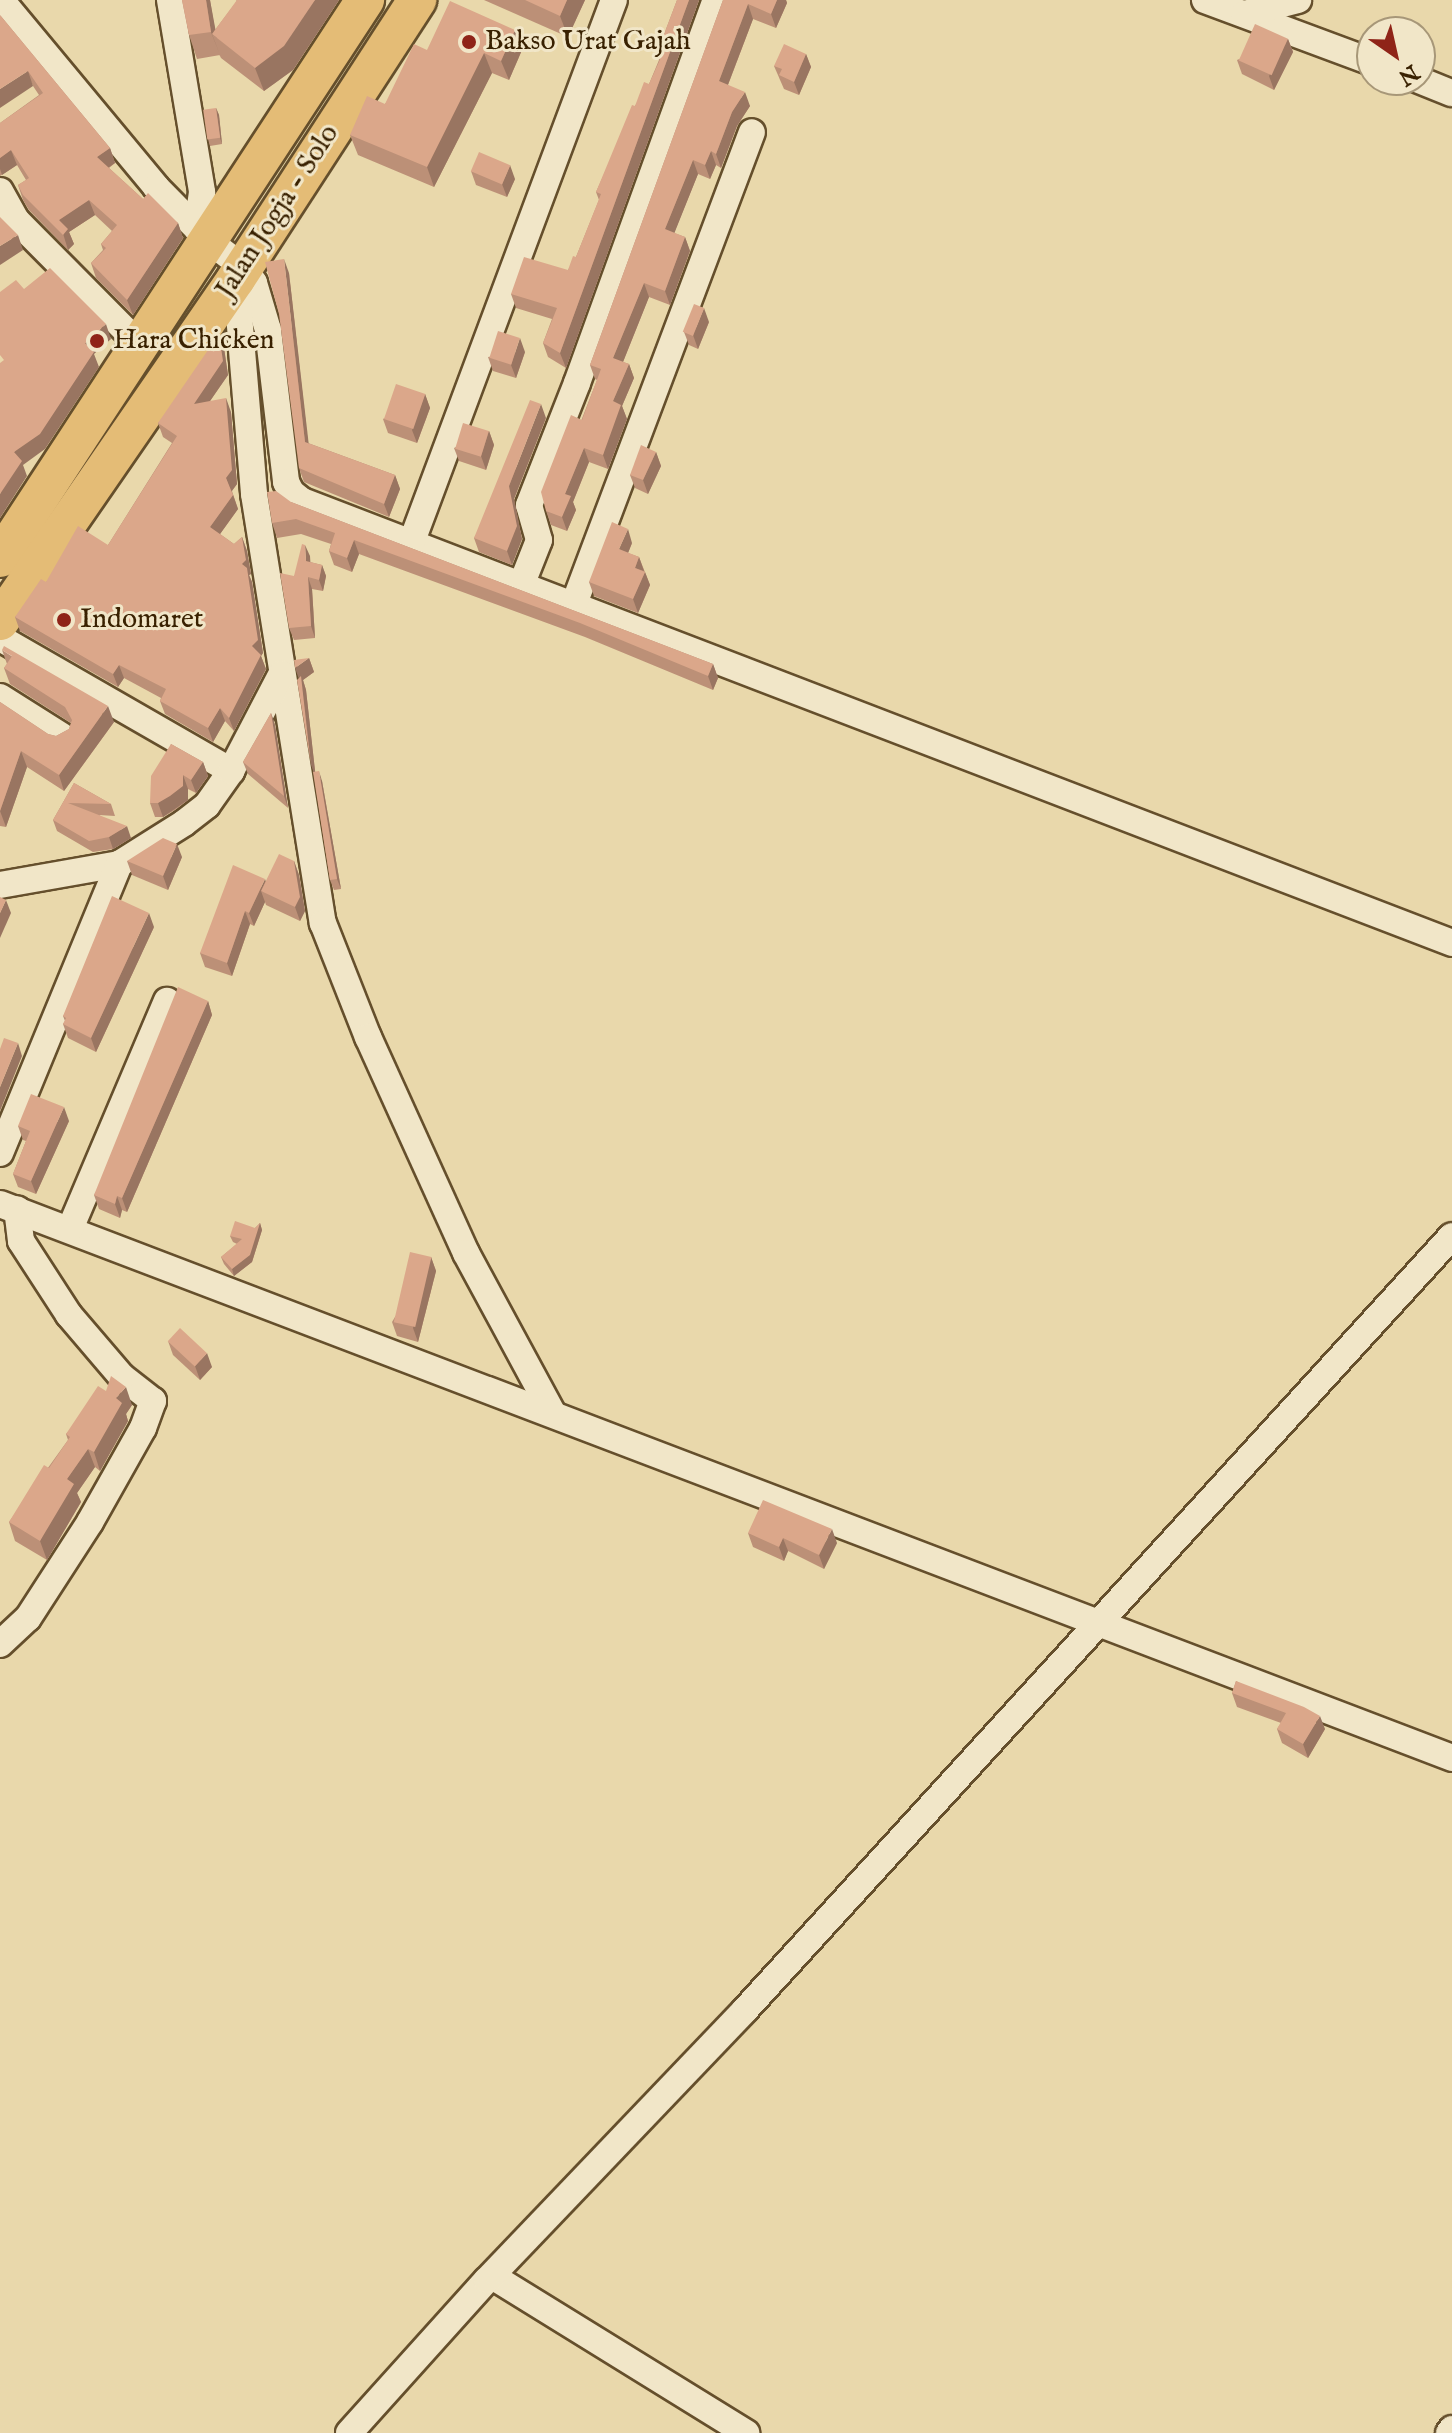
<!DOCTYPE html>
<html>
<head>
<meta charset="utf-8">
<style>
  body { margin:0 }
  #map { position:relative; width:1452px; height:2433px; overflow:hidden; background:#e9d8ab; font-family:"IM FELL English",serif }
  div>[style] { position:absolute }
  .roads { filter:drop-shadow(2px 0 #654f2c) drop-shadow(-2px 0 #654f2c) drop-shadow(0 2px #654f2c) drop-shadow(0 -2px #654f2c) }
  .minor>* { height:26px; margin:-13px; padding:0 13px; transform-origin:13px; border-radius:13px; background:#f1e6c8 }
  .highway>* { height:38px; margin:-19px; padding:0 19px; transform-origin:19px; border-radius:19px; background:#e4bc76 }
  .wall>* { inset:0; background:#bc9077 }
  .shaded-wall>* { inset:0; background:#997561 }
  .building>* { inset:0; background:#dba78a; transform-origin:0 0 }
  .dots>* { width:22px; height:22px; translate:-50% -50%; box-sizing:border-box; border:4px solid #f1e6c8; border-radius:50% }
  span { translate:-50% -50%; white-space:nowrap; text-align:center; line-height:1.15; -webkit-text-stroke:6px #f1e6c8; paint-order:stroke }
  .poi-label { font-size:28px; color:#392101 }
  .left { translate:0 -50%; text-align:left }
  .street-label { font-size:28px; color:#392101 }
  .north { position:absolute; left:1356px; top:16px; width:80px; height:80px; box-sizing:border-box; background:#f1e6c8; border:2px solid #a79778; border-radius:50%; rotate:146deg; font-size:22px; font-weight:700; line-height:32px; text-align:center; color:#392101 }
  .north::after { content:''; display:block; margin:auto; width:28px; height:36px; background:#8f2418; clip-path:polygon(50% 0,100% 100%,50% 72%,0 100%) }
</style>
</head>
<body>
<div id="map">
  <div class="roads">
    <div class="minor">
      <div style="left:1px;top:0;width:243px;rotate:50.3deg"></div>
      <div style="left:156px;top:187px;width:76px;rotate:45.5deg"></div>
      <div style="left:209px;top:241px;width:43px;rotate:37.4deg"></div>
      <div style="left:243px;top:267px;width:19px;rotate:55deg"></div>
      <div style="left:254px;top:283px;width:49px;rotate:73.4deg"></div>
      <div style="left:268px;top:330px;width:153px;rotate:83.2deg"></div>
      <div style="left:286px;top:482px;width:11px;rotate:63deg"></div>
      <div style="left:291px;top:492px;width:14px;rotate:39deg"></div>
      <div style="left:302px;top:501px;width:1232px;rotate:21.02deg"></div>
      <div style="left:170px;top:0;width:195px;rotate:80.5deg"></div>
      <div style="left:202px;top:192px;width:37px;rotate:98deg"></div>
      <div style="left:1205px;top:0;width:178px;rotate:20.4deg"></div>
      <div style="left:1244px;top:14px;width:56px;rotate:-14.5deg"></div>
      <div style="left:1419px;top:80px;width:35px;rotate:22deg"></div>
      <div style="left:0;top:191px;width:33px;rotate:61deg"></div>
      <div style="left:16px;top:220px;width:176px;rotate:45.2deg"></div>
      <div style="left:236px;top:279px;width:216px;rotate:85.2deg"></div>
      <div style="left:254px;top:494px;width:435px;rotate:80.9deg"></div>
      <div style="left:323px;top:923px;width:123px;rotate:68.5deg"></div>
      <div style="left:368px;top:1037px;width:237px;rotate:65.6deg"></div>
      <div style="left:466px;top:1253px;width:183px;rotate:61.6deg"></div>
      <div style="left:412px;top:541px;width:577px;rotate:-69.53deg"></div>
      <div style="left:522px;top:583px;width:46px;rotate:-68.4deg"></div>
      <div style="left:539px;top:540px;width:36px;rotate:-106deg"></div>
      <div style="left:529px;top:505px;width:131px;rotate:-68.5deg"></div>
      <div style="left:577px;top:383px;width:407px;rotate:-70.1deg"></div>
      <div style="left:574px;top:604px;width:504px;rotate:-69.34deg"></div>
      <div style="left:0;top:638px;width:267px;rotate:29.9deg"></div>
      <div style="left:0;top:697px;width:73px;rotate:32.2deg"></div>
      <div style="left:0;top:885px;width:121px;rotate:-10deg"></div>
      <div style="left:119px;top:864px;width:77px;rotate:-32.2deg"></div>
      <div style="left:184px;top:823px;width:29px;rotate:-38deg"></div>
      <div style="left:207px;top:805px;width:42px;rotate:-54.8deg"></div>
      <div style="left:231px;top:771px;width:110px;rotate:-62.5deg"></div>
      <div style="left:0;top:1153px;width:313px;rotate:-67.6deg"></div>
      <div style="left:0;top:1204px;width:1554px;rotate:20.88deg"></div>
      <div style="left:70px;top:1229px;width:248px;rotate:-67deg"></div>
      <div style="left:0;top:1644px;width:38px;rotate:-43deg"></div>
      <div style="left:28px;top:1618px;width:114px;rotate:-57.1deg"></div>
      <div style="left:90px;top:1522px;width:108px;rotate:-60.6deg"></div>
      <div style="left:143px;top:1428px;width:29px;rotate:-70deg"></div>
      <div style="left:153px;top:1401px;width:39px;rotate:-142deg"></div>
      <div style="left:122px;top:1377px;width:82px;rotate:-130.5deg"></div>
      <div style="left:69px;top:1315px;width:88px;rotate:-123deg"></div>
      <div style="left:21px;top:1241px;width:32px;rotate:-97deg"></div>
      <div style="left:492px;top:2276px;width:299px;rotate:31.7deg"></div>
      <div style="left:349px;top:2433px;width:206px;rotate:-48deg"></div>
      <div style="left:487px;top:2280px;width:373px;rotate:-46.3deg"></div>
      <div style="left:745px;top:2010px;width:1048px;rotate:-47.59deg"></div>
      <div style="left:1449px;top:2433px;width:5px;rotate:-53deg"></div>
    </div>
    <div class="highway">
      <div style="left:0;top:558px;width:667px;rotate:-56.81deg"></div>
      <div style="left:0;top:621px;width:416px;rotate:-55.4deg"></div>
      <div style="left:236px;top:279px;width:333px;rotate:-57deg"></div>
    </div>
  </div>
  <div class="wall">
    <div style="clip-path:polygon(182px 0,210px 0,215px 30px,237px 1px,236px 0,339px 0,293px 70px,264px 91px,221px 58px,219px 54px,220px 55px,197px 59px,189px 35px)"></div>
    <div style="clip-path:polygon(484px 0,585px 0,568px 37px)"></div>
    <div style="clip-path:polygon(677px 0,699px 0,566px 368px,548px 357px,543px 343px,552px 319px,516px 308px,511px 294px,568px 270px,576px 257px,599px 200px,596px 192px,635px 106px,649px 84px,659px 60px,657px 53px)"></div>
    <div style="clip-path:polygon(723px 0,786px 0,787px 3px,776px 28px,753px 19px,728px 85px,750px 106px,737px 126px,721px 168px,716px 165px,710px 179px,698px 174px,674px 233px,685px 237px,690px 251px,670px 305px,649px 297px,623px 362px,629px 364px,634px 378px,622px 406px,627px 419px,608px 469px,589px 462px,573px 502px,576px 510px,567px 531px,551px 525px,546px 511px,597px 380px,595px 379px,590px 365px)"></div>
    <div style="clip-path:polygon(0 15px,110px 148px,115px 163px,109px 168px,143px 199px,178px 223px,183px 238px,133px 315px,96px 278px,91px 263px,103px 250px,101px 244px,112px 231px,95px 215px,69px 232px,74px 244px,68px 250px,29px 210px,23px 200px,18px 185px,26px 180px,17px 165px,0 176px,0 123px,39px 95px,33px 86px)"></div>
    <div style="clip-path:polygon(515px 30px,522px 50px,509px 80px,492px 73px,434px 187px,358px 155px,350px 135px,385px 104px,427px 50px)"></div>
    <div style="clip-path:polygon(1288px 39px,1293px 52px,1274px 90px,1242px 74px,1237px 60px)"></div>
    <div style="clip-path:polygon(806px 54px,811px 67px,799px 95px,784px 89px,774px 66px)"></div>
    <div style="clip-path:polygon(216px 108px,219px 115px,222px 144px,210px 146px,208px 139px)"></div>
    <div style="clip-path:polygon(471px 171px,515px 179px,507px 197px,476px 185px)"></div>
    <div style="clip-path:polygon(289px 273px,308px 443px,395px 475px,400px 489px,389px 517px,304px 482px,299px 468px)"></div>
    <div style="clip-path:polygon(709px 322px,698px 349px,689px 345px,684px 332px)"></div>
    <div style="clip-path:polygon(224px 348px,228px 375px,210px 401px,231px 412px,237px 484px,232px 491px,238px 509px,220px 534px,234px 544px,242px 537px,247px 551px,251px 574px,249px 575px,252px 582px,263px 653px,261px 656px,266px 669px,234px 731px,225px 721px,213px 742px,165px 714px,160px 701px,161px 698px,124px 678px,118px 687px,20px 631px,15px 617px,46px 582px,108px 545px,172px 443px,163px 437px,158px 423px)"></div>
    <div style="clip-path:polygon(525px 352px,516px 378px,493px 371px,488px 357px)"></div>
    <div style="clip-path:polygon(425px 394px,430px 408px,417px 443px,388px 433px,383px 419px)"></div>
    <div style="clip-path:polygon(546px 418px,514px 499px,522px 539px,512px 565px,479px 552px,474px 538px)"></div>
    <div style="clip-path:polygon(489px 431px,494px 445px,486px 470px,459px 461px,454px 448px)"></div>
    <div style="clip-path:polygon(656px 452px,661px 466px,648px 494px,635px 488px,630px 475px)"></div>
    <div style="clip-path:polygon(291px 502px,713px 664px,718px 678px,713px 690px,585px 637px,359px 554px,352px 572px,334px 565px,329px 551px,331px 544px,301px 534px,277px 538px,272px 523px)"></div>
    <div style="clip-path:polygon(632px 543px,628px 553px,639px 557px,650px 585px,638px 613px,594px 596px,589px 582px)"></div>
    <div style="clip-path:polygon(310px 556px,310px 562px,322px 565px,326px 576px,323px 591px,312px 589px,315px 638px,294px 640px,289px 628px,294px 576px)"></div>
    <div style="clip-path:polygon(2px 650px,114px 722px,64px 791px,27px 767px,6px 827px,0 826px,0 702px,48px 734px,56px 736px,69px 729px,71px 723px,10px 684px,4px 668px,7px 664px)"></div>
    <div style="clip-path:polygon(309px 658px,314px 672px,303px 680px,306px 690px,315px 772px,322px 781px,341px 889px,334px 890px,330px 880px,299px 678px)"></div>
    <div style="clip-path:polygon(271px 713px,275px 725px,288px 808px,248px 774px,243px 762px)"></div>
    <div style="clip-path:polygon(171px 744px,203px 762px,208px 776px,196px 793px,188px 789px,188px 800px,175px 810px,163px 817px,155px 817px,150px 803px)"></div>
    <div style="clip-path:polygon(74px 783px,111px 804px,115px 816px,99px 815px,131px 838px,113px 849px,93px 852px,57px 831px,53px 820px)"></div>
    <div style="clip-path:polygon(182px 857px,168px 890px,132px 875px,127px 861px)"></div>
    <div style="clip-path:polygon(294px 861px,299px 875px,305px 911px,300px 921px,266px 905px,265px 902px,254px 926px,250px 924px,232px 976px,205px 967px,200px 953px,266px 882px)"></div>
    <div style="clip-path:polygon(154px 927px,96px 1052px,68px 1038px,63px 1024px,65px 1021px,63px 1016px)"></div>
    <div style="clip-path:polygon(208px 1001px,212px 1015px,127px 1212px,122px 1210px,120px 1218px,99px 1209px,94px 1195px)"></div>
    <div style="clip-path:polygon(69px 1121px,36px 1194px,18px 1187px,13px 1174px,26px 1141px,23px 1140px,18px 1126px)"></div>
    <div style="clip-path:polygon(260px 1223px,262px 1230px,252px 1262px,234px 1276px,224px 1264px,221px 1257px,237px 1244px,233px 1242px,230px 1236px,255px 1228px)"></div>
    <div style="clip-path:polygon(431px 1257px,436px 1271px,418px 1342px,397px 1336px,392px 1322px)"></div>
    <div style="clip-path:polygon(168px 1341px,212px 1367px,200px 1380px,173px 1355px)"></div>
    <div style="clip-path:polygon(106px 1391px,132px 1405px,126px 1414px,128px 1421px,100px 1471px,95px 1467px,77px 1493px,81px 1502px,47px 1560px,15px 1541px,9px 1522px,68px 1440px,66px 1434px)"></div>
    <div style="clip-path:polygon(748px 1533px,837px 1543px,824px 1569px,788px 1551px,784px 1561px,753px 1547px)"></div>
    <div style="clip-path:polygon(1236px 1681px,1325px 1729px,1308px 1758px,1282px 1743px,1277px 1729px,1281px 1723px,1237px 1707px,1232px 1693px)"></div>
  </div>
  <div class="shaded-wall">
    <div style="clip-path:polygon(206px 0,210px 0,217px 38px,212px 34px,220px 55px,211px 32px)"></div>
    <div style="clip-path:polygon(315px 0,339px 0,293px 70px,264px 91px,255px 68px)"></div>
    <div style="clip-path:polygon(567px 0,585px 0,568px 37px,560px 16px)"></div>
    <div style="clip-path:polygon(689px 0,699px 0,566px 368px,560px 353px)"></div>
    <div style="clip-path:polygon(777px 0,786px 0,787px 3px,776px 28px,771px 14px)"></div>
    <div style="clip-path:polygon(748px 4px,753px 19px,724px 95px,719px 81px)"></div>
    <div style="clip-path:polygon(515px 30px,522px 50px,509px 80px,501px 61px)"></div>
    <div style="clip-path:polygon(1288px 39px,1293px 52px,1274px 90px,1269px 76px)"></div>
    <div style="clip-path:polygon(484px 53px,492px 73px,434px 187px,427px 167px)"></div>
    <div style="clip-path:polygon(806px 54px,811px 67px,799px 95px,794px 82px)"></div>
    <div style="clip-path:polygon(28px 71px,33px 86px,0 108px,0 89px)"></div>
    <div style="clip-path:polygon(745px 92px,750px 106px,737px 126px,721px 168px,716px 154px,732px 112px)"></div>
    <div style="clip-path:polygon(216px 108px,219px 115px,222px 144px,220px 138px)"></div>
    <div style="clip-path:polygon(110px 148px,115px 163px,102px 172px,97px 157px)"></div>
    <div style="clip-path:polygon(11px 150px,17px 165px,2px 175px,0 169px,0 158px)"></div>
    <div style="clip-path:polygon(711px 151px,716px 165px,710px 179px,705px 165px)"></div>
    <div style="clip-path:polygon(693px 160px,698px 174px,670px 244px,665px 229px)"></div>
    <div style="clip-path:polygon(510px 165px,515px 179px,507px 197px,502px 184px)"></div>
    <div style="clip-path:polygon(89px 200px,95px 215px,69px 232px,74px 244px,68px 250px,59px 220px)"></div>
    <div style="clip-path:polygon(178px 223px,183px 238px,133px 315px,127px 300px)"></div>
    <div style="clip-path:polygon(18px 235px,23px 250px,0 265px,0 246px)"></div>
    <div style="clip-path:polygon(685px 237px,690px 251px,670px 305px,665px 291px)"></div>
    <div style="clip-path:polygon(284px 259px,289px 273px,310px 455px,305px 442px)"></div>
    <div style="clip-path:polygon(644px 283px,649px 297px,619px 372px,613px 358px)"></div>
    <div style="clip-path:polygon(704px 308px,709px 322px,698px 349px,693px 335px)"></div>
    <div style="clip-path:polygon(106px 324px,111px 339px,94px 354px,99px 367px,45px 449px,23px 465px,27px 476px,0 518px,0 494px,14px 452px,85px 343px)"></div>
    <div style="clip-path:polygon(219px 334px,224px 348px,228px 375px,199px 417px,194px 404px)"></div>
    <div style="clip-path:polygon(520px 338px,525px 352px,516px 378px,511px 365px)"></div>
    <div style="clip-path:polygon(629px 364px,634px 378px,622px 406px,627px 419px,608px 469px,603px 455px,613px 401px)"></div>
    <div style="clip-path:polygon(425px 394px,430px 408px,417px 443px,412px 430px)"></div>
    <div style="clip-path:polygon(226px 398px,231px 412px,237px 484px,231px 492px,226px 478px)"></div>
    <div style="clip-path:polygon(541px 404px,546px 418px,514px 499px,522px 539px,512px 565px,507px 551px,509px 486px)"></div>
    <div style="clip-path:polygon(489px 431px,494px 445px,486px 470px,481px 456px)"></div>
    <div style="clip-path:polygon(584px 448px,589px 462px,573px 502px,576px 510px,567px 531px,562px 517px,565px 494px)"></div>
    <div style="clip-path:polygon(656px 452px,661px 466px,648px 494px,643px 480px)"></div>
    <div style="clip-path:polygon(395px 475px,400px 489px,389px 517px,384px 504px)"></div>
    <div style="clip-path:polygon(233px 495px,238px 509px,215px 541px,210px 527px)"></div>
    <div style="clip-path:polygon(628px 529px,632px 543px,624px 563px,619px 549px)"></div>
    <div style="clip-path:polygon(242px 537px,247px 551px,251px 574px,249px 575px,252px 582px,263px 653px,261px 656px,266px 669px,234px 731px,229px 718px,252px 646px,242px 564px)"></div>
    <div style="clip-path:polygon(354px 540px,359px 554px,352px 572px,347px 558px)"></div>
    <div style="clip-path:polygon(305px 545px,310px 556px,311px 573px,306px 561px)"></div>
    <div style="clip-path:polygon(639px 557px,644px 571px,635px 568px)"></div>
    <div style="clip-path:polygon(322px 565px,326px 576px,323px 591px,319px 580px)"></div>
    <div style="clip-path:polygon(645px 572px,650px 585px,638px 613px,633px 599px)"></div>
    <div style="clip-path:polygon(308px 577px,312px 589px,315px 638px,311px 626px)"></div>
    <div style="clip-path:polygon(309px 658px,314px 672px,303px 680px,306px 690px,316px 779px,311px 765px,300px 682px,295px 668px)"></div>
    <div style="clip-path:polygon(713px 664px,718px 678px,713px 690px,708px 676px)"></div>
    <div style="clip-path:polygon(119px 665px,124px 678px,118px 687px,113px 674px)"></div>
    <div style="clip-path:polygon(108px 706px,114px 722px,64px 791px,59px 775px)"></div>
    <div style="clip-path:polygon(220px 708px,225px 721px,213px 742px,208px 728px)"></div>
    <div style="clip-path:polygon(271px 713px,275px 725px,288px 808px,284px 796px)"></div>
    <div style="clip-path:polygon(21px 751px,27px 767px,6px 827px,0 811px)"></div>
    <div style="clip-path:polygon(203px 762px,208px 776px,196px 793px,191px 780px)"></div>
    <div style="clip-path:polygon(319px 771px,322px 781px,341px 889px,337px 879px)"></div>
    <div style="clip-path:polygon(183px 775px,188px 789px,188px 800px,163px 817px,158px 803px)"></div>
    <div style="clip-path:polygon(127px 826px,131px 838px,113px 849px,109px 837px)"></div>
    <div style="clip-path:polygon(177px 844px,182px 857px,168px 890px,163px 876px)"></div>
    <div style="clip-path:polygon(294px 861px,299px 875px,305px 911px,300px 921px,295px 907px)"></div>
    <div style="clip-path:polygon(265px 879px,270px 893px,261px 891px,265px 902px,254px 926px,249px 913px)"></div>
    <div style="clip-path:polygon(6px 900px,11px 913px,0 938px,0 913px)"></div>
    <div style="clip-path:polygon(245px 911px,250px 924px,232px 976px,227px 963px)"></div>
    <div style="clip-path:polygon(149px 913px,154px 927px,96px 1052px,91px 1038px)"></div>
    <div style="clip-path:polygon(208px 1001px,212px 1015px,127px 1212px,122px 1198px)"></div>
    <div style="clip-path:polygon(18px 1043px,22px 1056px,0 1111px,0 1087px)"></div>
    <div style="clip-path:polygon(64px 1107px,69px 1121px,36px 1194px,31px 1181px)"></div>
    <div style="clip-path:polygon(117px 1196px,122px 1210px,120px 1218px,115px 1204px)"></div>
    <div style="clip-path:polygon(260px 1223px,262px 1230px,252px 1262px,234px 1276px,232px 1269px)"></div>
    <div style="clip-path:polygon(431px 1257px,436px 1271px,418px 1342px,413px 1328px)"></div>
    <div style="clip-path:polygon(207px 1353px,212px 1367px,200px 1380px,195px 1366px)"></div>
    <div style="clip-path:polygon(126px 1387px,132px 1405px,126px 1414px,128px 1421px,100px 1471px,94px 1452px,116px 1398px)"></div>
    <div style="clip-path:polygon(88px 1449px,95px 1467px,77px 1493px,81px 1502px,47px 1560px,40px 1541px,67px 1479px)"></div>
    <div style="clip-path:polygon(832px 1529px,837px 1543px,824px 1569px,819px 1555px)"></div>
    <div style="clip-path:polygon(783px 1538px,788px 1551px,784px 1561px,779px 1547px)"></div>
    <div style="clip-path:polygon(1320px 1716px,1325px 1729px,1308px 1758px,1303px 1744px)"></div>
  </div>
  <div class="building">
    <div style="clip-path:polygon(182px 0,206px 0,211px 32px,189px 35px)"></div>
    <div style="clip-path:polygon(237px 0,315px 0,284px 46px,255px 68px,212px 34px)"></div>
    <div style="clip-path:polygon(525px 0,567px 0,560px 16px)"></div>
    <div style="clip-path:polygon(677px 0,689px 0,560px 353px,543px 343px,557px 308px,511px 294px,524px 257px,568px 270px,573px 256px,576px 257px,601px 194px,596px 192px,632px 105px,635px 106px,644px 82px,649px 84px,662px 55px,657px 53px)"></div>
    <div style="clip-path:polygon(723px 0,777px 0,771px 14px,748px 4px,719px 81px,745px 92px,732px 112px,716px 154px,711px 151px,705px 165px,693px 160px,665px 229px,685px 237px,665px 291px,644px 283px,613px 358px,629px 364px,613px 401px,621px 405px,603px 455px,584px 448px,565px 494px,571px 496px,562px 517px,546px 511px,541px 492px,571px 415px,582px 420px,601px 369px,590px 365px)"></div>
    <div style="clip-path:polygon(450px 1px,515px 30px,501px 61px,484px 53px,427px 167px,350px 135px,367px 96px,385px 104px,414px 44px,427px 50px)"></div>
    <div style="clip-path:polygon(0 15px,110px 148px,97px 157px,143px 199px,148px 193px,178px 223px,127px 300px,91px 263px,106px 248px,101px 244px,117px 225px,89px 200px,59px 220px,68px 229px,63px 235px,23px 195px,18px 185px,29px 178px,11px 150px,0 158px,0 123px,43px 93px,28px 71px,0 89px)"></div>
    <div style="left:1255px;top:24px;width:36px;height:40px;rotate:24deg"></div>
    <div style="clip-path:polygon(784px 44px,806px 54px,794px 82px,779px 75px,782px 69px,774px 66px)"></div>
    <div style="left:216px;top:108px;width:30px;height:13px;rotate:82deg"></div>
    <div style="left:479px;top:152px;width:34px;height:21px;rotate:23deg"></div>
    <div style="clip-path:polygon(0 217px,18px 235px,0 246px)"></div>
    <div style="clip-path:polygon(284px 259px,305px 442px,395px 475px,384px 504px,299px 468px,279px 314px,265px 262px)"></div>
    <div style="clip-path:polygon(50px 268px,106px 324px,85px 343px,94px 352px,40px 434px,14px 452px,22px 461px,0 494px,0 363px,4px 360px,0 355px,0 292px,16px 280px,24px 289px)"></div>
    <div style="left:694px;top:304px;width:11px;height:30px;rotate:22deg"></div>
    <div style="left:498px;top:331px;width:23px;height:28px;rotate:18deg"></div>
    <div style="clip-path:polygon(219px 334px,223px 361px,194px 404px,226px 398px,232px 470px,226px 478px,233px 495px,210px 527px,234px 544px,242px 537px,246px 560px,242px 564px,247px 568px,258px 640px,252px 646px,261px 655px,229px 718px,220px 708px,208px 728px,160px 701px,166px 689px,119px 665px,113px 674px,15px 617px,41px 579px,46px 582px,78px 526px,108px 545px,177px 436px,158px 423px)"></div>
    <div style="left:396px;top:384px;width:31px;height:37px;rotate:19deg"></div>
    <div style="clip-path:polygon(530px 400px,541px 404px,509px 486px,517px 526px,507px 551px,474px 538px)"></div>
    <div style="left:463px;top:423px;width:27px;height:27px;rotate:17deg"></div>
    <div style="clip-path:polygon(641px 445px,656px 452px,643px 480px,630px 475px)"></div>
    <div style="clip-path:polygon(276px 491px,291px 502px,713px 664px,708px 676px,580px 623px,354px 540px,347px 558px,329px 551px,335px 533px,296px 519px,272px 523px,267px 492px)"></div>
    <div style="clip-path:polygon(612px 522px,628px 529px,619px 549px,639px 557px,635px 568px,645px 572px,633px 599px,589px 582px)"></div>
    <div style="clip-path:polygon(302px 544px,305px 545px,306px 561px,322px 565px,319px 580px,308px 577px,311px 626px,289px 628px,280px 573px,294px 576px)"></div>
    <div style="clip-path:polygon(4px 646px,108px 706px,59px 775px,21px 751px,0 811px,0 702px,48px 734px,56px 736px,69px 729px,72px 720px,65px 707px,4px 668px,12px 656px,2px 650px)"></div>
    <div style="clip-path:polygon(309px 658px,295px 668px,294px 660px)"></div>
    <div style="clip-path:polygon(301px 676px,311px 765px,297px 680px)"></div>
    <div style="clip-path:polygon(271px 713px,284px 796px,243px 762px)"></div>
    <div style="clip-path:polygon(171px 744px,203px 762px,191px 780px,183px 775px,183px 786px,170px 796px,158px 803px,150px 803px,151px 776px)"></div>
    <div style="clip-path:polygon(319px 771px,337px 879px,330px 880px,313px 772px)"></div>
    <div style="clip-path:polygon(74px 783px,111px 804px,68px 803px,127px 826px,109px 837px,89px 841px,53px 820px)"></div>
    <div style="clip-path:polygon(163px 838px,177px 844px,163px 876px,127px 861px)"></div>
    <div style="clip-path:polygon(279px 854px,294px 861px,300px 897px,295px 907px,261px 891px)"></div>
    <div style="clip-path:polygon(233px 865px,265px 879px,249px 913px,245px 911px,227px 963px,200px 953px)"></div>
    <div style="clip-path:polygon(112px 896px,149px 913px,91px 1038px,63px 1024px,66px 1018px,63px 1016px)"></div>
    <div style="clip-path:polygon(0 897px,6px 900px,0 913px)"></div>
    <div style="clip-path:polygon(178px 987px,208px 1001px,122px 1198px,117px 1196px,115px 1204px,94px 1195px)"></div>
    <div style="clip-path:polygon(4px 1038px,18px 1043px,0 1087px,0 1049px)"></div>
    <div style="clip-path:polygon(31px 1094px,64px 1107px,31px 1181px,13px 1174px,30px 1131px,18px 1126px)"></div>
    <div style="clip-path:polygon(235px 1221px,255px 1228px,260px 1223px,250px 1255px,232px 1269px,221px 1257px,242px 1239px,230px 1236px)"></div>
    <div style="left:410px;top:1252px;width:22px;height:72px;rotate:13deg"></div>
    <div style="left:180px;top:1328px;width:37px;height:18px;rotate:43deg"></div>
    <div style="clip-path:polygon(111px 1376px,126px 1387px,116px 1398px,122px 1403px,94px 1452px,88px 1449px,67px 1479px,74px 1484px,40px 1541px,9px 1522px,44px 1465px,49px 1468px,70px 1437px,66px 1434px,98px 1386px,106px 1391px)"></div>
    <div style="clip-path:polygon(763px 1500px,832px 1529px,819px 1555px,783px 1538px,779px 1547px,748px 1533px)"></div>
    <div style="clip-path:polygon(1236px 1681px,1304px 1707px,1320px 1716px,1303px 1744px,1277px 1729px,1286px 1713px,1232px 1693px)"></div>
  </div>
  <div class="dots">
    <div style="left:469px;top:42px;background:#8f2418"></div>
    <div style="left:97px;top:341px;background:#8f2418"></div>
    <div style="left:64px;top:620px;background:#8f2418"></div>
  </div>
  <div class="poi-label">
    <span class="left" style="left:485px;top:42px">Bakso Urat Gajah</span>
    <span class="left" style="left:113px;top:341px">Hara Chicken</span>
    <span class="left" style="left:80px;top:620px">Indomaret</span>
  </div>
  <div class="street-label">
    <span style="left:278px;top:212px;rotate:-57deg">Jalan Jogja - Solo</span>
  </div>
  <div class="north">N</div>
</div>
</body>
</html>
